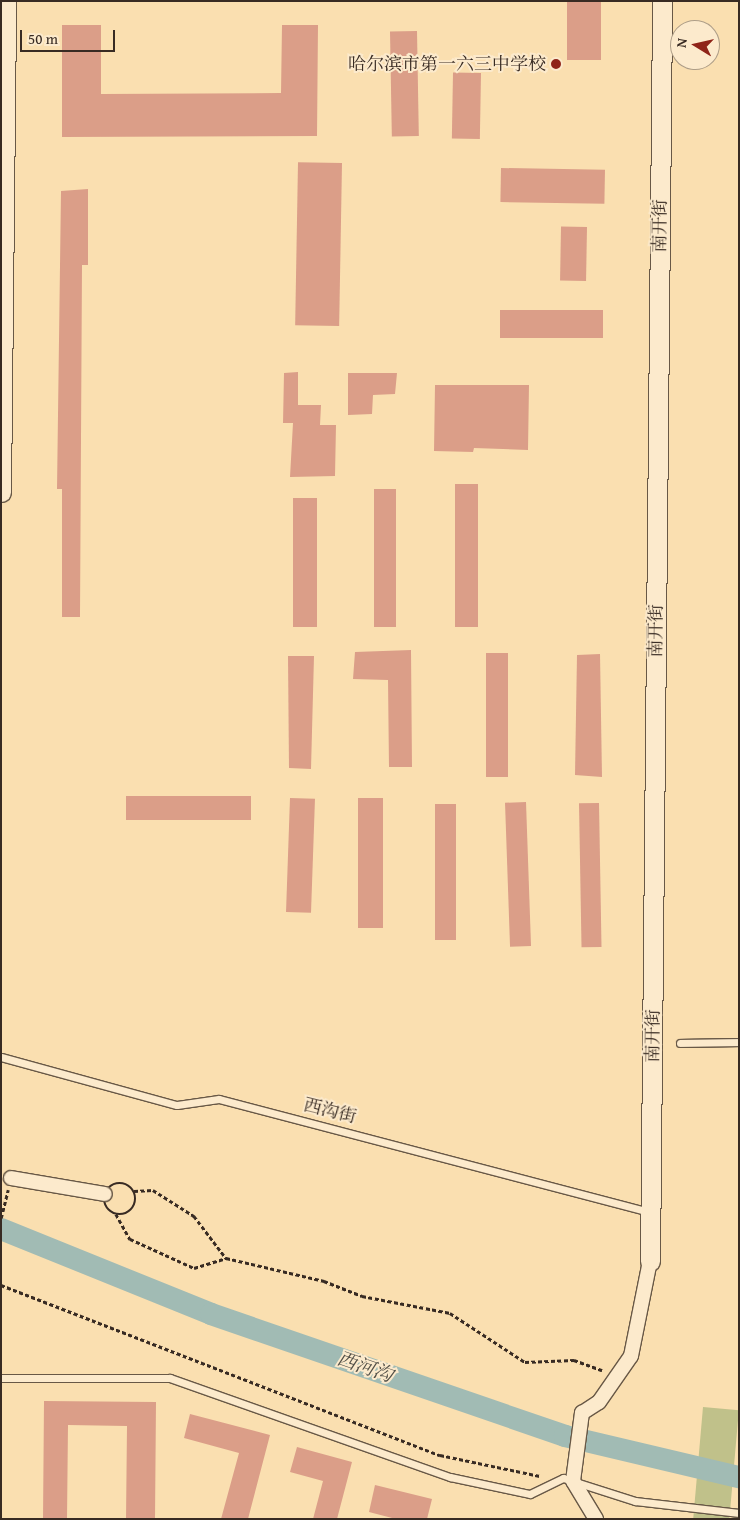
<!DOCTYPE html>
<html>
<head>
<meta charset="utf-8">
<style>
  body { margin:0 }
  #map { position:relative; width:740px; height:1520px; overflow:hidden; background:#fadfb0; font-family:"Gentium Book Plus","Noto Serif SC",serif }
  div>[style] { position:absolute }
  .green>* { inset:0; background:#c0c18a; transform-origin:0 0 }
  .river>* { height:22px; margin:-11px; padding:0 11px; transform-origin:11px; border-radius:11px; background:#a1bbb4 }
  .building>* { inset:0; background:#db9e88; transform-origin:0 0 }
  .path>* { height:2.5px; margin-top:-1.25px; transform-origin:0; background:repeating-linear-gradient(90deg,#382b23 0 4px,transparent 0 6.5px) }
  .path>.ring { margin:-1.25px; padding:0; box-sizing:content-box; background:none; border:2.5px solid #382b23; border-radius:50% }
  .roads { filter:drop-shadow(1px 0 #685846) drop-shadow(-1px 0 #685846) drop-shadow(0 1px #685846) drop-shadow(0 -1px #685846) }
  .lane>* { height:7px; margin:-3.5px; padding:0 3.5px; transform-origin:3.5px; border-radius:3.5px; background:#fceacc }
  .street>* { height:14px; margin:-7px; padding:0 7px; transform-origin:7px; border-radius:7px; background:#fceacc }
  .secondary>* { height:19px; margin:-9.5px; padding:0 9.5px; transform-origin:9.5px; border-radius:9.5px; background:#fceacc }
  .dots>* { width:14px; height:14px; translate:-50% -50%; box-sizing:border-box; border:2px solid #fceacc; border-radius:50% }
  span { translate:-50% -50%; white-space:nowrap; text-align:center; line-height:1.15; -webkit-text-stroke:4px #fceacc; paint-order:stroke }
  .poi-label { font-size:18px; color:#382b23 }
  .right { translate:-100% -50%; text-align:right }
  .street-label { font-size:18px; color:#382b23 }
  .water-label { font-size:19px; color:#524f47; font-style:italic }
  .frame { position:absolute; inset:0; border:2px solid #382b23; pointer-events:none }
  .north { position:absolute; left:670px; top:20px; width:50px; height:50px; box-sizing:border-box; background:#fceacc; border:1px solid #ae9e88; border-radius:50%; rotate:279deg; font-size:14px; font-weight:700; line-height:20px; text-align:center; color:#382b23 }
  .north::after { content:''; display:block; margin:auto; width:18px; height:22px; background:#8f2418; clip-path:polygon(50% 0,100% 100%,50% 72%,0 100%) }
  .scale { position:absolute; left:20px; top:30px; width:95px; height:22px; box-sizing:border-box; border:2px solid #382b23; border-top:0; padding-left:6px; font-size:15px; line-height:18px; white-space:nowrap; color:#382b23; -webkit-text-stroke:4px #fceacc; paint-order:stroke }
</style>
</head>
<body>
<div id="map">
  <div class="green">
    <div style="left:703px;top:1407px;width:36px;height:112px;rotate:5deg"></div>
  </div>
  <div class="river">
    <div style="left:1px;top:1229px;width:227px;rotate:22deg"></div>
    <div style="left:211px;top:1314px;width:374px;rotate:19deg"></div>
    <div style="left:565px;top:1436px;width:179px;rotate:13.3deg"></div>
  </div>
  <div class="building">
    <div style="left:567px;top:1px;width:34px;height:59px"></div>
    <div style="clip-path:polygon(62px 25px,101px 25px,101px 94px,281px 93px,282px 25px,318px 25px,317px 136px,62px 137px)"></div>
    <div style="left:417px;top:31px;width:105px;height:27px;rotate:89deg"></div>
    <div style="left:481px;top:73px;width:66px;height:28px;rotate:91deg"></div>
    <div style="left:342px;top:163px;width:163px;height:44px;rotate:91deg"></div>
    <div style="left:501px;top:168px;width:104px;height:34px;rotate:1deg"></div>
    <div style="clip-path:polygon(88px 189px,88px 265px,82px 265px,80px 617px,62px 617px,62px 489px,57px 489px,61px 191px)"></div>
    <div style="left:587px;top:227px;width:54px;height:26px;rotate:91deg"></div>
    <div style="left:500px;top:310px;width:103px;height:28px"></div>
    <div style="clip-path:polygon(298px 372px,298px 405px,321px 405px,320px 425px,336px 425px,335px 476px,290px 477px,293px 423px,283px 423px,284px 373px)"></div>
    <div style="clip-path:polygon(348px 373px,397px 373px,395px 394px,373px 395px,372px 414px,348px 415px)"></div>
    <div style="clip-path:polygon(435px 385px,529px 385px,528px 450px,474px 448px,473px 452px,434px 451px)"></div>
    <div style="left:478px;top:484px;width:143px;height:23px;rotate:90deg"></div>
    <div style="left:374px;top:489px;width:22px;height:138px"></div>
    <div style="left:317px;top:498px;width:129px;height:24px;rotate:90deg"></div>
    <div style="clip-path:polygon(411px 650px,412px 767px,389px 767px,388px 680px,353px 679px,355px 652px)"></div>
    <div style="left:508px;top:653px;width:124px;height:22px;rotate:90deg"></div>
    <div style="clip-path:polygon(600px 654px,602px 777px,575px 775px,577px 655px)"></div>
    <div style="clip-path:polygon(288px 656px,314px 656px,311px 769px,289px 768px)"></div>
    <div style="left:126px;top:796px;width:125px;height:24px"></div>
    <div style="left:290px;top:798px;width:25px;height:114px;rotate:2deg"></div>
    <div style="left:383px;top:798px;width:130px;height:25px;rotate:90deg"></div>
    <div style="left:526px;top:802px;width:144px;height:21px;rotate:88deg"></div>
    <div style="left:599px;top:803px;width:144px;height:20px;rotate:89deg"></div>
    <div style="left:435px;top:804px;width:21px;height:136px"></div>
    <div style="clip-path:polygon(44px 1401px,156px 1402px,155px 1519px,126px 1519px,127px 1426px,68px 1425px,67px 1519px,43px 1519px)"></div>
    <div style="clip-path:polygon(190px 1414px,270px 1435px,248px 1519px,221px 1519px,239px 1453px,184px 1438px)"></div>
    <div style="clip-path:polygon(297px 1447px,352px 1462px,337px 1519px,313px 1519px,323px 1481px,290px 1472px)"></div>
    <div style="clip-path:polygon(375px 1485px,432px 1499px,427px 1519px,396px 1519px,369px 1512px)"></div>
  </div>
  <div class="path">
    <div class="ring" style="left:104px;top:1183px;width:29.5px;height:29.5px"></div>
    <div style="left:134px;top:1191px;width:19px;rotate:-3deg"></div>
    <div style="left:153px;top:1190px;width:49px;rotate:32.4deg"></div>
    <div style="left:194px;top:1216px;width:53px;rotate:52.7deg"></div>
    <div style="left:116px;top:1214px;width:29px;rotate:61deg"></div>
    <div style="left:130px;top:1239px;width:70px;rotate:24.4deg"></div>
    <div style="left:194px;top:1268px;width:34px;rotate:-17deg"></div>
    <div style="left:226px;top:1258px;width:101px;rotate:13.2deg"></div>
    <div style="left:324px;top:1281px;width:41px;rotate:21.5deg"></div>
    <div style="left:362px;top:1296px;width:90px;rotate:10.9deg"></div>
    <div style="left:450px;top:1313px;width:90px;rotate:33.2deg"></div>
    <div style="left:525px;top:1362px;width:49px;rotate:-2.3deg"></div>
    <div style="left:574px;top:1360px;width:30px;rotate:20deg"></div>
    <div style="left:1px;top:1218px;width:29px;rotate:-76deg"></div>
    <div style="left:1px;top:1285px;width:471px;rotate:21.2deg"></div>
    <div style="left:440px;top:1455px;width:102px;rotate:11.9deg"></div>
  </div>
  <div class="roads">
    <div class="lane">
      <div style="left:680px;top:1043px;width:59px;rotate:-1deg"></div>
      <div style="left:1px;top:1057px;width:182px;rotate:15.3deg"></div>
      <div style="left:177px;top:1105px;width:42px;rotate:-8.1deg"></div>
      <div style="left:219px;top:1099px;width:445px;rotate:14.7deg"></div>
      <div style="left:1px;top:1378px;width:169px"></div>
      <div style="left:170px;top:1378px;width:297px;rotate:19.5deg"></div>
      <div style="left:450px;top:1477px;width:82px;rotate:12deg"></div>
      <div style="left:530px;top:1494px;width:37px;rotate:-26deg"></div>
      <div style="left:563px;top:1478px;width:76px;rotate:17.7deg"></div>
      <div style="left:635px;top:1501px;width:105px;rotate:6.6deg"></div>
    </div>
    <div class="street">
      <div style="left:11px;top:1178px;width:95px;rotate:9.7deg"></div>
      <div style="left:596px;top:1519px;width:44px;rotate:-121.2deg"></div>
      <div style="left:573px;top:1481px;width:69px;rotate:-82.5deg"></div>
      <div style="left:582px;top:1413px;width:20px;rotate:-33deg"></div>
      <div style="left:599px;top:1402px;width:56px;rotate:-55.2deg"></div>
      <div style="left:631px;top:1356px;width:97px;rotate:-78.7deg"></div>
    </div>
    <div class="secondary">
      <div style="left:1px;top:492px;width:491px;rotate:-89.4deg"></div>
      <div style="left:650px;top:1261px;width:1260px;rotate:-89.45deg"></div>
    </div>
  </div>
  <div class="dots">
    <div style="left:556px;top:64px;background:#8f2418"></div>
  </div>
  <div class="poi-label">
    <span class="right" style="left:546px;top:64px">哈尔滨市第一六三中学校</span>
  </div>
  <div class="street-label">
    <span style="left:660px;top:226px;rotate:-89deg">南开街</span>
    <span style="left:656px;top:631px;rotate:-89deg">南开街</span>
    <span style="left:653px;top:1036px;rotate:-89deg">南开街</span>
    <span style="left:330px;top:1111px;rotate:14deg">西沟街</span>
  </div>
  <div class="water-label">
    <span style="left:365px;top:1367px;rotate:19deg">西河沟</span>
  </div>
  <div class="frame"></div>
  <div class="north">N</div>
  <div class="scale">50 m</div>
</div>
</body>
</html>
